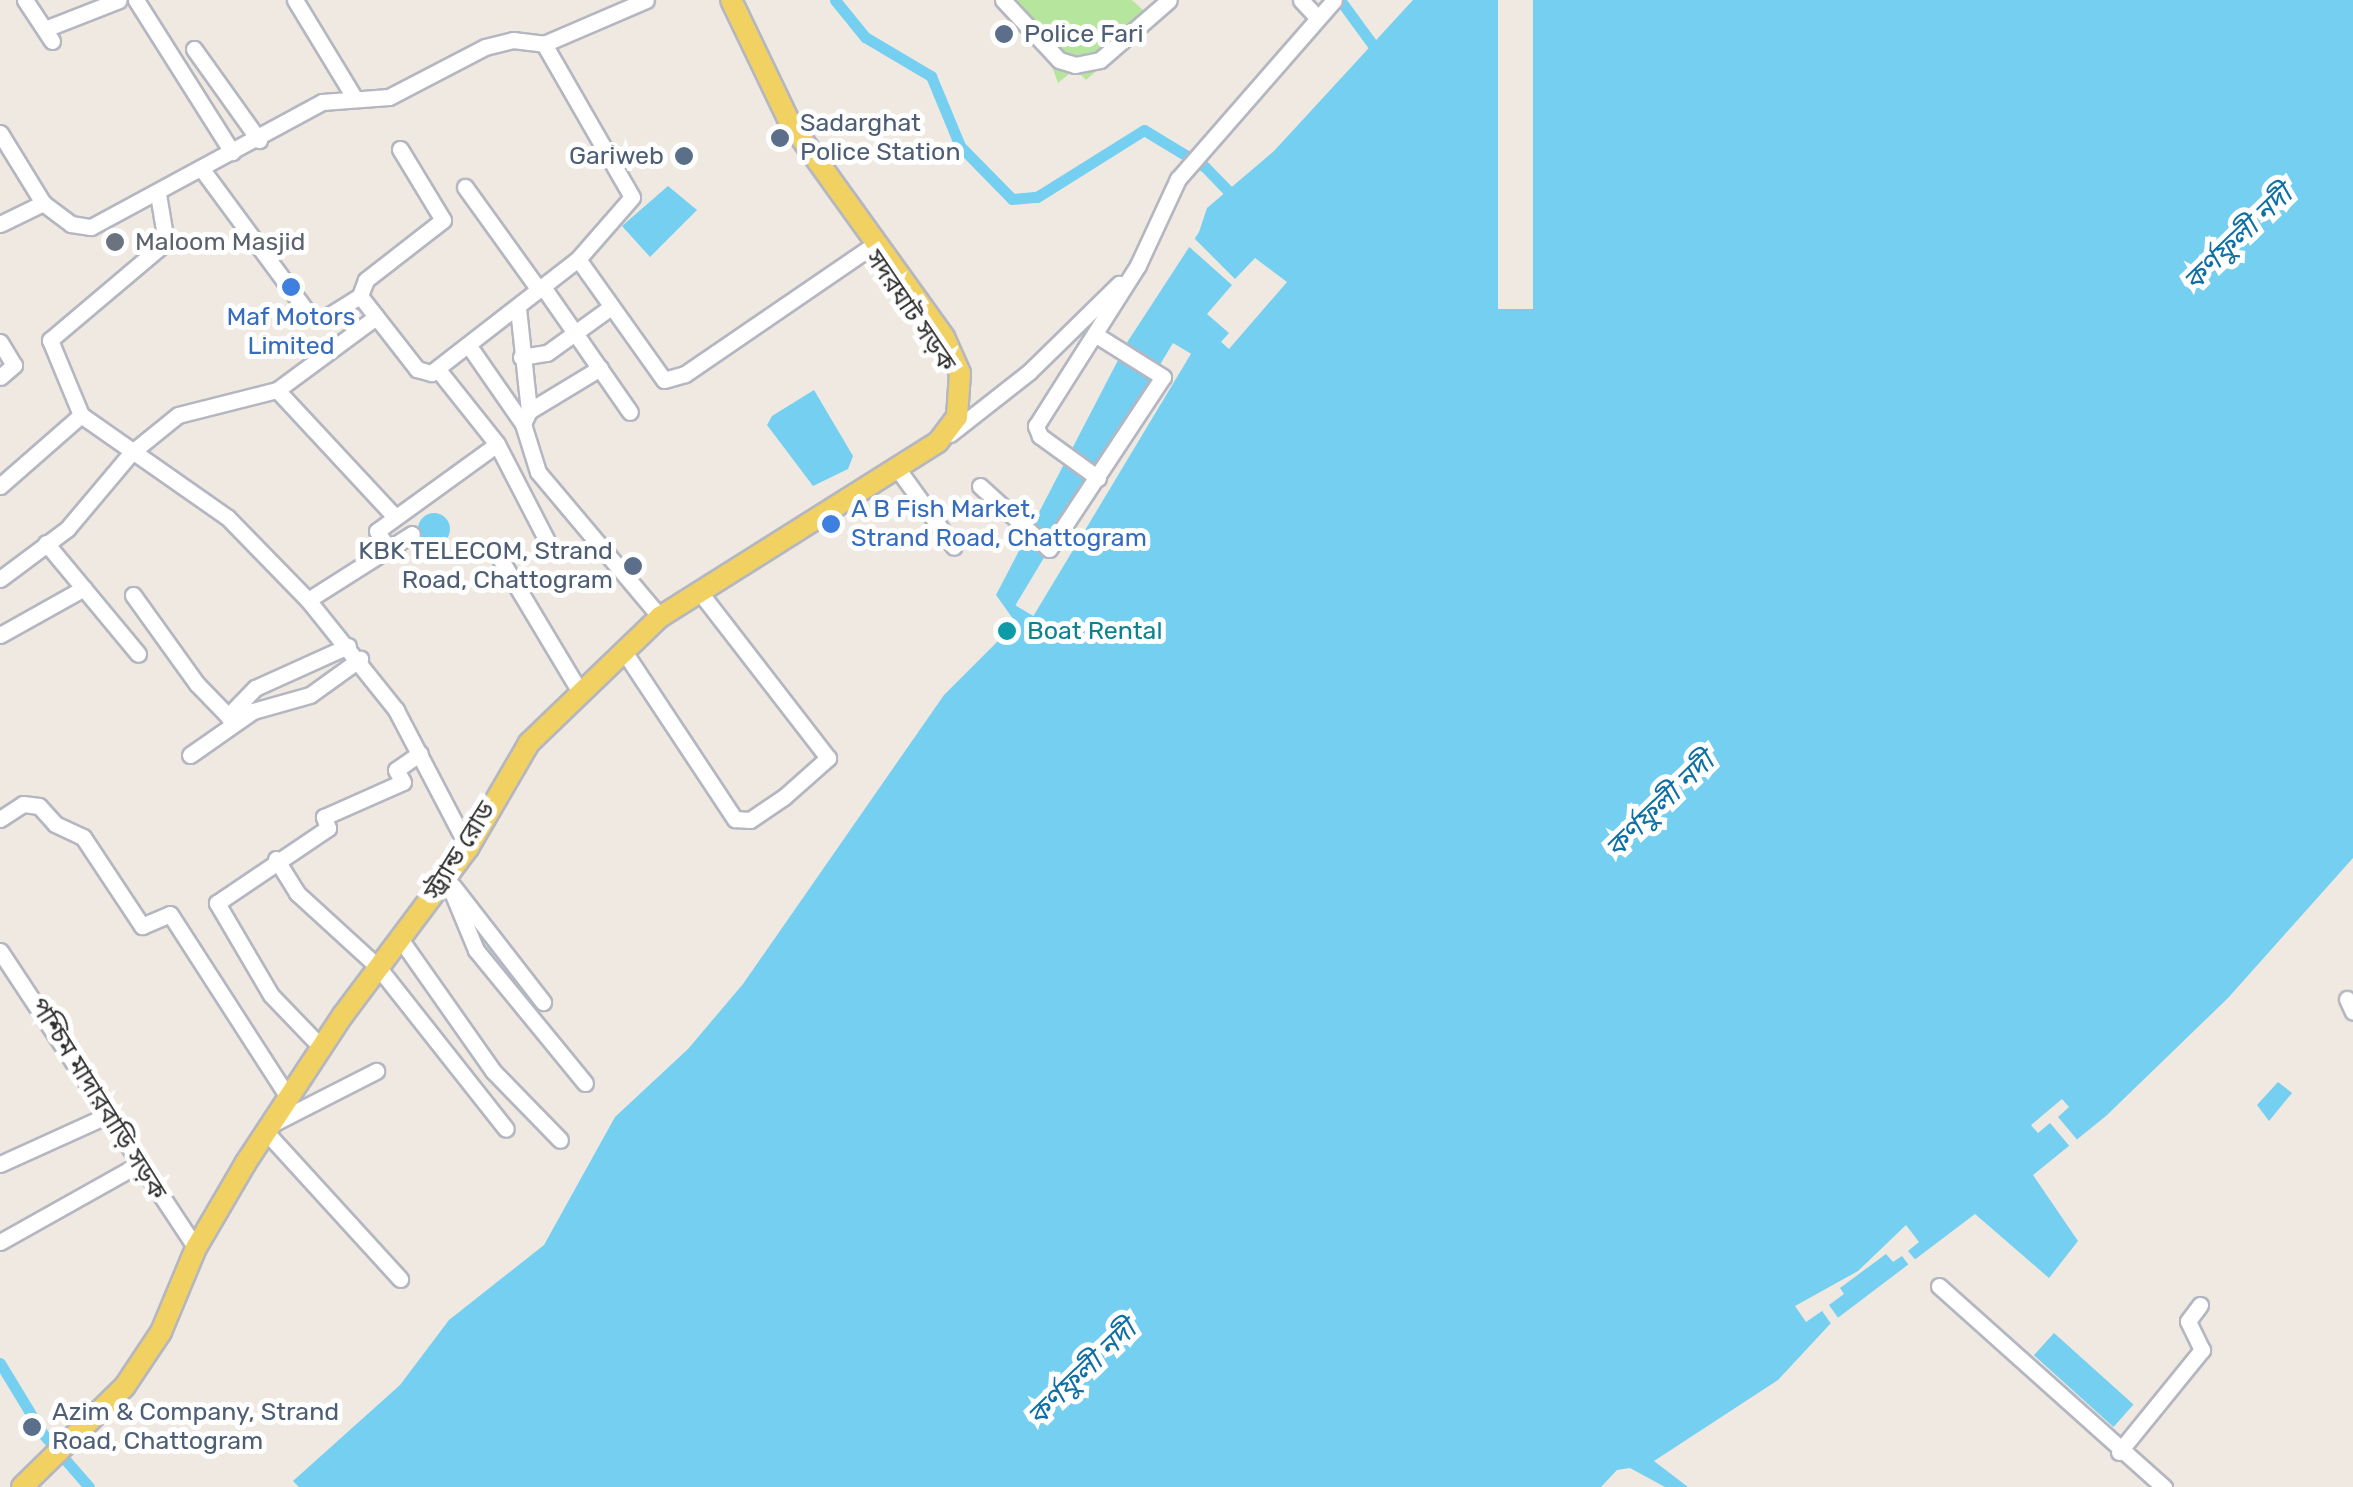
<!DOCTYPE html>
<html>
<head>
<meta charset="utf-8">
<style>
  body { margin:0 }
  #map { position:relative; width:2353px; height:1487px; overflow:hidden; background:#efe9e1; font-family:Rubik,"Noto Sans Bengali",sans-serif }
  div>[style] { position:absolute }
  .green>* { inset:0; background:#b6e59e }
  .water>* { inset:0; background:#75cff0; transform-origin:0 0 }
  .round { border-radius:50% }
  .pier>* { inset:0; background:#efe9e1; transform-origin:0 0 }
  .canal>* { height:11px; margin:-5.5px; padding:0 5.5px; transform-origin:5.5px; border-radius:5.5px; background:#75cff0 }
  .roads { filter:drop-shadow(2px 0 #b4b7c1) drop-shadow(-2px 0 #b4b7c1) drop-shadow(0 2px #b4b7c1) drop-shadow(0 -2px #b4b7c1) }
  .minor>* { height:15px; margin:-7.5px; padding:0 7.5px; transform-origin:7.5px; border-radius:7.5px; background:#fff }
  .major>* { height:20px; margin:-10px; padding:0 10px; transform-origin:10px; border-radius:10px; background:#f2d163 }
  .dots>* { width:28px; height:28px; translate:-50% -50%; box-sizing:border-box; border:5px solid #fff; border-radius:50% }
  span { translate:-50% -50%; white-space:nowrap; text-align:center; line-height:1.15; -webkit-text-stroke:10px #fff; paint-order:stroke }
  .service-label { font-size:25px; color:#4e5e75 }
  .left { translate:0 -50%; text-align:left }
  .right { translate:-100% -50%; text-align:right }
  .worship-label { font-size:25px; color:#5b616d }
  .street-label { font-size:25px; color:#2e2e2e }
  .shop-label { font-size:25px; color:#366cbe }
  .culture-label { font-size:25px; color:#0d838f }
  .water-label { font-size:28px; color:#0d6fa3; font-style:italic }
</style>
</head>
<body>
<div id="map">
  <div class="green">
    <div style="clip-path:polygon(995px 0,1132px 0,1143px 10px,1156px 0,1177px 0,1086px 80px,1075px 69px,1058px 83px,1046px 50px)"></div>
  </div>
  <div class="water">
    <div style="clip-path:polygon(1413px 0,2353px 0,2353px 858px,2228px 998px,2106px 1116px,2033px 1175px,2078px 1241px,2049px 1278px,1975px 1214px,1831px 1323px,1778px 1380px,1654px 1461px,1688px 1487px,1665px 1487px,1630px 1468px,1617px 1470px,1601px 1487px,299px 1487px,293px 1481px,400px 1385px,449px 1320px,544px 1245px,615px 1117px,688px 1049px,743px 984px,944px 695px,1016px 623px,996px 595px,1128px 341px,1199px 232px,1207px 208px,1274px 151px)"></div>
    <div style="clip-path:polygon(668px 186px,697px 210px,650px 257px,622px 226px)"></div>
    <div style="clip-path:polygon(814px 390px,853px 456px,848px 469px,813px 486px,767px 425px,772px 416px)"></div>
    <div class="round" style="left:418px;top:513px;width:32px;height:32px"></div>
    <div style="clip-path:polygon(2278px 1082px,2292px 1093px,2269px 1121px,2257px 1105px)"></div>
    <div style="left:2054px;top:1333px;width:107px;height:30px;rotate:42deg"></div>
  </div>
  <div class="pier">
    <div style="left:1498px;top:0;width:35px;height:309px"></div>
    <div style="clip-path:polygon(1191px 235px,1235px 279px,1255px 258px,1287px 282px,1229px 349px,1221px 342px,1229px 333px,1207px 314px,1232px 285px,1186px 244px)"></div>
    <div style="left:1173px;top:343px;width:21px;height:306px;rotate:31deg"></div>
    <div style="clip-path:polygon(2062px 1099px,2069px 1107px,2058px 1117px,2080px 1143px,2072px 1149px,2050px 1123px,2038px 1133px,2031px 1125px)"></div>
    <div style="clip-path:polygon(1906px 1225px,1919px 1242px,1908px 1251px,1918px 1263px,1911px 1268px,1902px 1256px,1893px 1262px,1886px 1254px,1840px 1288px,1844px 1294px,1829px 1305px,1841px 1322px,1834px 1328px,1822px 1311px,1806px 1322px,1795px 1306px,1858px 1271px)"></div>
  </div>
  <div class="canal">
    <div style="left:835px;top:0;width:48px;rotate:51deg"></div>
    <div style="left:865px;top:37px;width:77px;rotate:30.6deg"></div>
    <div style="left:931px;top:76px;width:76px;rotate:67.5deg"></div>
    <div style="left:960px;top:146px;width:74px;rotate:45.5deg"></div>
    <div style="left:1012px;top:199px;width:25px;rotate:-5deg"></div>
    <div style="left:1037px;top:197px;width:126px;rotate:-32.1deg"></div>
    <div style="left:1144px;top:130px;width:71px;rotate:31.2deg"></div>
    <div style="left:1205px;top:167px;width:43px;rotate:45.9deg"></div>
    <div style="left:1340px;top:0;width:64px;rotate:53.8deg"></div>
    <div style="left:0;top:1363px;width:83px;rotate:58.8deg"></div>
    <div style="left:43px;top:1434px;width:70px;rotate:49deg"></div>
  </div>
  <div class="roads">
    <div class="minor">
      <div style="left:25px;top:0;width:49px;rotate:56.6deg"></div>
      <div style="left:136px;top:0;width:180px;rotate:57.7deg"></div>
      <div style="left:295px;top:0;width:114px;rotate:58.7deg"></div>
      <div style="left:1003px;top:0;width:82px;rotate:47deg"></div>
      <div style="left:1059px;top:60px;width:17px;rotate:17deg"></div>
      <div style="left:1075px;top:65px;width:25px;rotate:-11deg"></div>
      <div style="left:1100px;top:60px;width:91px;rotate:-41deg"></div>
      <div style="left:1301px;top:0;width:23px;rotate:47deg"></div>
      <div style="left:45px;top:29px;width:79px;rotate:-21.4deg"></div>
      <div style="left:194px;top:49px;width:112px;rotate:54.5deg"></div>
      <div style="left:0;top:133px;width:82px;rotate:58.4deg"></div>
      <div style="left:400px;top:149px;width:83px;rotate:58.8deg"></div>
      <div style="left:443px;top:220px;width:98px;rotate:142.1deg"></div>
      <div style="left:366px;top:280px;width:17px;rotate:111deg"></div>
      <div style="left:360px;top:296px;width:93px;rotate:52deg"></div>
      <div style="left:417px;top:369px;width:15px;rotate:16deg"></div>
      <div style="left:431px;top:373px;width:186px;rotate:-37.8deg"></div>
      <div style="left:578px;top:259px;width:82px;rotate:-48.9deg"></div>
      <div style="left:632px;top:197px;width:177px;rotate:-119.9deg"></div>
      <div style="left:201px;top:168px;width:185px;rotate:53.6deg"></div>
      <div style="left:311px;top:317px;width:12px;rotate:9deg"></div>
      <div style="left:323px;top:319px;width:44px;rotate:-31.9deg"></div>
      <div style="left:465px;top:187px;width:127px;rotate:54.3deg"></div>
      <div style="left:158px;top:194px;width:49px;rotate:80.5deg"></div>
      <div style="left:166px;top:242px;width:152px;rotate:139.8deg"></div>
      <div style="left:50px;top:340px;width:81px;rotate:67.5deg"></div>
      <div style="left:81px;top:415px;width:179px;rotate:35deg"></div>
      <div style="left:228px;top:518px;width:115px;rotate:45.7deg"></div>
      <div style="left:308px;top:600px;width:141px;rotate:51.3deg"></div>
      <div style="left:396px;top:710px;width:156px;rotate:62.4deg"></div>
      <div style="left:0;top:224px;width:48px;rotate:-26deg"></div>
      <div style="left:43px;top:203px;width:35px;rotate:37deg"></div>
      <div style="left:71px;top:224px;width:20px;rotate:9deg"></div>
      <div style="left:91px;top:227px;width:263px;rotate:-28.4deg"></div>
      <div style="left:322px;top:102px;width:67px;rotate:-4.3deg"></div>
      <div style="left:389px;top:97px;width:108px;rotate:-27.5deg"></div>
      <div style="left:485px;top:47px;width:29px;rotate:-14deg"></div>
      <div style="left:513px;top:40px;width:31px;rotate:7deg"></div>
      <div style="left:544px;top:44px;width:111px;rotate:-23.3deg"></div>
      <div style="left:578px;top:259px;width:148px;rotate:54.6deg"></div>
      <div style="left:664px;top:380px;width:22px;rotate:-16deg"></div>
      <div style="left:685px;top:374px;width:230px;rotate:-34.4deg"></div>
      <div style="left:543px;top:287px;width:152px;rotate:55.2deg"></div>
      <div style="left:518px;top:308px;width:104px;rotate:83.9deg"></div>
      <div style="left:529px;top:411px;width:14px;rotate:115deg"></div>
      <div style="left:523px;top:424px;width:50px;rotate:72.6deg"></div>
      <div style="left:538px;top:472px;width:189px;rotate:49.9deg"></div>
      <div style="left:0;top:342px;width:27px;rotate:59deg"></div>
      <div style="left:14px;top:365px;width:18px;rotate:139deg"></div>
      <div style="left:469px;top:346px;width:95px;rotate:55.3deg"></div>
      <div style="left:521px;top:357px;width:26px;rotate:-9deg"></div>
      <div style="left:547px;top:353px;width:79px;rotate:-35.7deg"></div>
      <div style="left:439px;top:371px;width:93px;rotate:51.5deg"></div>
      <div style="left:497px;top:444px;width:109px;rotate:62.7deg"></div>
      <div style="left:277px;top:390px;width:173px;rotate:47.1deg"></div>
      <div style="left:529px;top:411px;width:83px;rotate:-31.2deg"></div>
      <div style="left:950px;top:434px;width:100px;rotate:-38.1deg"></div>
      <div style="left:1029px;top:372px;width:126px;rotate:-44.4deg"></div>
      <div style="left:897px;top:468px;width:97px;rotate:54.2deg"></div>
      <div style="left:1098px;top:478px;width:72px;rotate:-144.1deg"></div>
      <div style="left:1040px;top:436px;width:11px;rotate:-112deg"></div>
      <div style="left:1036px;top:426px;width:191px;rotate:-57.6deg"></div>
      <div style="left:1138px;top:265px;width:95px;rotate:-65.1deg"></div>
      <div style="left:1178px;top:179px;width:237px;rotate:-48.9deg"></div>
      <div style="left:0;top:486px;width:108px;rotate:-41.2deg"></div>
      <div style="left:980px;top:486px;width:93px;rotate:42.4deg"></div>
      <div style="left:1049px;top:549px;width:206px;rotate:-56.5deg"></div>
      <div style="left:1163px;top:377px;width:79px;rotate:-147.9deg"></div>
      <div style="left:46px;top:543px;width:144px;rotate:50.3deg"></div>
      <div style="left:388px;top:549px;width:21px;rotate:-121deg"></div>
      <div style="left:377px;top:531px;width:148px;rotate:-35.9deg"></div>
      <div style="left:498px;top:555px;width:160px;rotate:59.1deg"></div>
      <div style="left:0;top:579px;width:84px;rotate:-36.7deg"></div>
      <div style="left:67px;top:529px;width:99px;rotate:-49.9deg"></div>
      <div style="left:131px;top:453px;width:60px;rotate:-39deg"></div>
      <div style="left:178px;top:415px;width:102px;rotate:-14.2deg"></div>
      <div style="left:277px;top:390px;width:123px;rotate:-36.4deg"></div>
      <div style="left:133px;top:595px;width:110px;rotate:54.3deg"></div>
      <div style="left:197px;top:684px;width:45px;rotate:45.9deg"></div>
      <div style="left:308px;top:600px;width:123px;rotate:-32.4deg"></div>
      <div style="left:0;top:635px;width:96px;rotate:-29.2deg"></div>
      <div style="left:623px;top:650px;width:203px;rotate:56.5deg"></div>
      <div style="left:735px;top:819px;width:15px;rotate:4deg"></div>
      <div style="left:750px;top:820px;width:41px;rotate:-34.1deg"></div>
      <div style="left:784px;top:797px;width:59px;rotate:-41.6deg"></div>
      <div style="left:828px;top:758px;width:211px;rotate:-127.7deg"></div>
      <div style="left:232px;top:722px;width:7px;rotate:-124deg"></div>
      <div style="left:228px;top:716px;width:39px;rotate:-46deg"></div>
      <div style="left:255px;top:688px;width:102px;rotate:-24.3deg"></div>
      <div style="left:190px;top:755px;width:77px;rotate:-34.9deg"></div>
      <div style="left:253px;top:711px;width:59px;rotate:-15.7deg"></div>
      <div style="left:310px;top:695px;width:62px;rotate:-35.8deg"></div>
      <div style="left:0;top:819px;width:27px;rotate:-33deg"></div>
      <div style="left:23px;top:804px;width:16px;rotate:7deg"></div>
      <div style="left:39px;top:806px;width:24px;rotate:48deg"></div>
      <div style="left:55px;top:824px;width:31px;rotate:25deg"></div>
      <div style="left:83px;top:837px;width:107px;rotate:56.5deg"></div>
      <div style="left:142px;top:926px;width:30px;rotate:-23deg"></div>
      <div style="left:170px;top:914px;width:218px;rotate:57.2deg"></div>
      <div style="left:276px;top:859px;width:40px;rotate:58deg"></div>
      <div style="left:297px;top:893px;width:110px;rotate:42.4deg"></div>
      <div style="left:378px;top:967px;width:206px;rotate:51.7deg"></div>
      <div style="left:447px;top:880px;width:76px;rotate:67.5deg"></div>
      <div style="left:476px;top:950px;width:172px;rotate:50.7deg"></div>
      <div style="left:453px;top:886px;width:147px;rotate:52.2deg"></div>
      <div style="left:401px;top:940px;width:160px;rotate:54.9deg"></div>
      <div style="left:493px;top:1071px;width:96px;rotate:45.8deg"></div>
      <div style="left:0;top:951px;width:356px;rotate:56.6deg"></div>
      <div style="left:2347px;top:999px;width:14px;rotate:65deg"></div>
      <div style="left:321px;top:1047px;width:72px;rotate:-133.9deg"></div>
      <div style="left:271px;top:995px;width:107px;rotate:-120.4deg"></div>
      <div style="left:217px;top:903px;width:134px;rotate:-34deg"></div>
      <div style="left:328px;top:828px;width:12px;rotate:-110deg"></div>
      <div style="left:324px;top:817px;width:86px;rotate:-23.9deg"></div>
      <div style="left:403px;top:782px;width:14px;rotate:-120deg"></div>
      <div style="left:396px;top:770px;width:29px;rotate:-35deg"></div>
      <div style="left:272px;top:1124px;width:117px;rotate:-27deg"></div>
      <div style="left:266px;top:1132px;width:199px;rotate:47.6deg"></div>
      <div style="left:0;top:1164px;width:119px;rotate:-24.4deg"></div>
      <div style="left:0;top:1242px;width:157px;rotate:-29.3deg"></div>
      <div style="left:1939px;top:1286px;width:302px;rotate:41.8deg"></div>
      <div style="left:2119px;top:1452px;width:132px;rotate:-50.9deg"></div>
      <div style="left:2202px;top:1350px;width:32px;rotate:-116deg"></div>
      <div style="left:2188px;top:1321px;width:20px;rotate:-53deg"></div>
    </div>
    <div class="major">
      <div style="left:22px;top:1487px;width:144px;rotate:-44.4deg"></div>
      <div style="left:125px;top:1386px;width:65px;rotate:-56.3deg"></div>
      <div style="left:161px;top:1332px;width:91px;rotate:-67.4deg"></div>
      <div style="left:196px;top:1248px;width:97px;rotate:-59.7deg"></div>
      <div style="left:245px;top:1164px;width:178px;rotate:-56.7deg"></div>
      <div style="left:343px;top:1015px;width:209px;rotate:-53.2deg"></div>
      <div style="left:468px;top:848px;width:121px;rotate:-59.8deg"></div>
      <div style="left:529px;top:743px;width:182px;rotate:-43.9deg"></div>
      <div style="left:660px;top:617px;width:328px;rotate:-32.2deg"></div>
      <div style="left:938px;top:442px;width:31px;rotate:-53deg"></div>
      <div style="left:957px;top:417px;width:44px;rotate:-86.1deg"></div>
      <div style="left:960px;top:373px;width:39px;rotate:-114deg"></div>
      <div style="left:944px;top:337px;width:264px;rotate:-125.7deg"></div>
      <div style="left:790px;top:123px;width:136px;rotate:-115.6deg"></div>
    </div>
  </div>
  <div class="dots">
    <div style="left:1004px;top:34px;background:#5c6f8a"></div>
    <div style="left:780px;top:138px;background:#5c6f8a"></div>
    <div style="left:684px;top:156px;background:#5c6f8a"></div>
    <div style="left:115px;top:242px;background:#6b7280"></div>
    <div style="left:291px;top:287px;background:#3f7fe0"></div>
    <div style="left:831px;top:524px;background:#3f7fe0"></div>
    <div style="left:633px;top:566px;background:#5c6f8a"></div>
    <div style="left:1007px;top:631px;background:#0f9aa8"></div>
    <div style="left:32px;top:1427px;background:#5c6f8a"></div>
  </div>
  <div class="service-label">
    <span class="left" style="left:1024px;top:34px">Police Fari</span>
    <span class="left" style="left:800px;top:138px">Sadarghat<br>Police Station</span>
    <span class="right" style="left:664px;top:156px">Gariweb</span>
    <span class="right" style="left:613px;top:566px">KBK TELECOM, Strand<br>Road, Chattogram</span>
    <span class="left" style="left:52px;top:1427px">Azim &amp; Company, Strand<br>Road, Chattogram</span>
  </div>
  <div class="worship-label">
    <span class="left" style="left:135px;top:242px">Maloom Masjid</span>
  </div>
  <div class="street-label">
    <span style="left:910px;top:311px;rotate:56deg">সদরঘাট সড়ক</span>
    <span style="left:460px;top:851px;rotate:-58deg">স্ট্র্যান্ড রোড</span>
    <span style="left:98px;top:1099px;rotate:58deg">পশ্চিম মাদারবাড়ি সড়ক</span>
  </div>
  <div class="shop-label">
    <span style="left:291px;top:332px">Maf Motors<br>Limited</span>
    <span class="left" style="left:851px;top:524px">A B Fish Market,<br>Strand Road, Chattogram</span>
  </div>
  <div class="culture-label">
    <span class="left" style="left:1027px;top:631px">Boat Rental</span>
  </div>
  <div class="water-label">
    <span style="left:2238px;top:238px;rotate:-44deg">কর্ণফুলী নদী</span>
    <span style="left:1660px;top:805px;rotate:-44deg">কর্ণফুলী নদী</span>
    <span style="left:1082px;top:1373px;rotate:-44deg">কর্ণফুলী নদী</span>
  </div>
</div>
</body>
</html>
